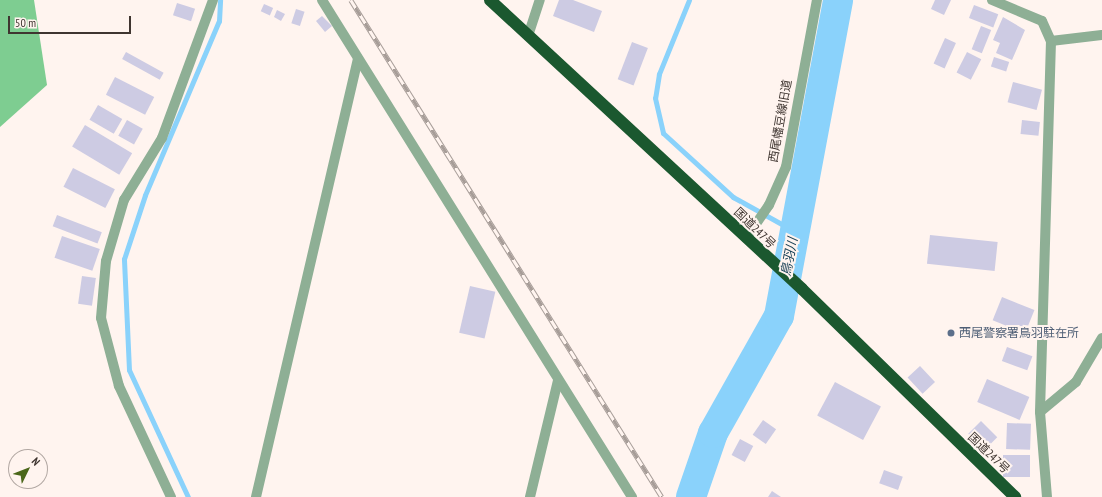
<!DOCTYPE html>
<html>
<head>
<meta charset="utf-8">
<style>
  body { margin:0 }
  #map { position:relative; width:1102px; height:497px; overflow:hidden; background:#fff4ef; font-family:"PT Sans Narrow","Noto Sans JP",sans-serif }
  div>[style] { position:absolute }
  .forest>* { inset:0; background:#7ecd91 }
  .stream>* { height:5px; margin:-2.5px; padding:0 2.5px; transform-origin:2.5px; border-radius:2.5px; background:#8ad2fb }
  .river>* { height:30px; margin:-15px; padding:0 15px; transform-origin:15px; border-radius:15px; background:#8ad2fb }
  .building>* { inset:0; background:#cdcbe3; transform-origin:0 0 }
  .street>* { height:10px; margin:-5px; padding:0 5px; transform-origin:5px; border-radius:5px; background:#8eaf95 }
  .highway>* { height:12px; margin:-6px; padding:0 6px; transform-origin:6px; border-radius:6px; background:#1b582f }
  .rail>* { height:4.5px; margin-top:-2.25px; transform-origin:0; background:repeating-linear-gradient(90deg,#fff4ef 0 9px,#a79d98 0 18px); box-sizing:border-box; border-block:1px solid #a79d98 }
  .dots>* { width:11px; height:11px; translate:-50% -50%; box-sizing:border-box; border:2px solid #fff4ef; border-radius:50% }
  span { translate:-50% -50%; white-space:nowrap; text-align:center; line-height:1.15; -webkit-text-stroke:4px #fff4ef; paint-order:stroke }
  .street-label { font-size:12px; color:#3f3530 }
  .service-label { font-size:12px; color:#4e5e75 }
  .left { translate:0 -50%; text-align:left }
  .water-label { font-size:13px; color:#163f54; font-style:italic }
  .north { position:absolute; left:8px; top:449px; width:40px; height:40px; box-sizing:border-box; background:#fff4ef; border:1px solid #b2a8a3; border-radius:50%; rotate:47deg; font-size:11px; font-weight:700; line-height:16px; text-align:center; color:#3f3530 }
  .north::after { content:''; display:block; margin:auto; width:14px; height:18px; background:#4b671a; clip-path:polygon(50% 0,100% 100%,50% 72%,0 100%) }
  .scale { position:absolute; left:8px; top:16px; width:123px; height:18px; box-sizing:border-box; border:2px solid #3f3530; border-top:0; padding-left:5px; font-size:12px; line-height:14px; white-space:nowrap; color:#3f3530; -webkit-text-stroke:3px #fff4ef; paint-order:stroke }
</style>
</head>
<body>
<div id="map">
  <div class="forest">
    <div style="clip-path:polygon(0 0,34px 0,47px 85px,0 127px)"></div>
  </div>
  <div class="stream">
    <div style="left:689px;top:0;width:80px;rotate:112.1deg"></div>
    <div style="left:659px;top:74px;width:24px;rotate:99deg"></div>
    <div style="left:655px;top:98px;width:36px;rotate:77deg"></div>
    <div style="left:663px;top:133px;width:95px;rotate:42.4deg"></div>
    <div style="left:733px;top:197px;width:72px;rotate:29.1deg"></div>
    <div style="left:188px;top:497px;width:140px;rotate:-114.9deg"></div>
    <div style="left:129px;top:370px;width:111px;rotate:-92.6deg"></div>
    <div style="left:124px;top:259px;width:67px;rotate:-71.8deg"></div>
    <div style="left:145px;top:195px;width:189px;rotate:-67deg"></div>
    <div style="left:219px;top:21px;width:21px;rotate:-87deg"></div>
  </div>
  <div class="river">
    <div style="left:691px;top:497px;width:68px;rotate:-71deg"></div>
    <div style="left:713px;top:433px;width:134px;rotate:-60.6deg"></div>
    <div style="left:779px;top:316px;width:321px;rotate:-79.4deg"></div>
  </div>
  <div class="building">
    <div style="clip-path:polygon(559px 0,573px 0,602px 11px,594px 32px,553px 16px)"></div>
    <div style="clip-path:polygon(935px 0,951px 0,944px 15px,931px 9px)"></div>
    <div style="left:177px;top:3px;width:19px;height:13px;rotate:18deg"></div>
    <div style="left:264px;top:4px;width:10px;height:8px;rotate:24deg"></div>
    <div style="left:974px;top:5px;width:26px;height:14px;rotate:21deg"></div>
    <div style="left:296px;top:9px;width:9px;height:15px;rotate:18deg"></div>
    <div style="clip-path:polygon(277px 10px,285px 14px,281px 21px,274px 17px)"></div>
    <div style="clip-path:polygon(322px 16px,332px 26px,325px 32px,316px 21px)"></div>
    <div style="clip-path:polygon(1003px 17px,1025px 30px,1012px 60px,996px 53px,1000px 43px,993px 40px)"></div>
    <div style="left:981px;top:26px;width:11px;height:25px;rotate:22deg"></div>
    <div style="left:945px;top:38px;width:12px;height:28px;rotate:24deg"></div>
    <div style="left:632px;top:42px;width:17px;height:40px;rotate:21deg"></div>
    <div style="left:126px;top:52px;width:43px;height:8px;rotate:29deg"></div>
    <div style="left:967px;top:52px;width:16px;height:23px;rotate:27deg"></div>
    <div style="left:994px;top:57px;width:16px;height:10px;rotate:18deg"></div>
    <div style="left:115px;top:77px;width:44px;height:20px;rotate:27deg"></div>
    <div style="left:1013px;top:82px;width:30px;height:21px;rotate:15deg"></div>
    <div style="left:98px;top:105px;width:28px;height:17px;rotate:30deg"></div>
    <div style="left:127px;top:120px;width:18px;height:18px;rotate:29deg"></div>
    <div style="left:1022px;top:120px;width:18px;height:14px;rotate:6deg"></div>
    <div style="left:85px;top:125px;width:55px;height:25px;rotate:31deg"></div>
    <div style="left:73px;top:168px;width:47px;height:21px;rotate:27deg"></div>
    <div style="left:57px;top:215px;width:48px;height:12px;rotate:21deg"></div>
    <div style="left:930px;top:235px;width:68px;height:29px;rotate:6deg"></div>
    <div style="left:62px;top:236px;width:40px;height:23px;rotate:19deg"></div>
    <div style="left:82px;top:276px;width:14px;height:28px;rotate:8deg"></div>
    <div style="left:470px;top:286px;width:26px;height:48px;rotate:13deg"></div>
    <div style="left:1002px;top:297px;width:35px;height:25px;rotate:22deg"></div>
    <div style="left:1007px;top:347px;width:27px;height:15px;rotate:20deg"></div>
    <div style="left:920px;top:366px;width:22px;height:17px;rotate:47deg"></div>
    <div style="left:987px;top:379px;width:46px;height:25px;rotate:23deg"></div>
    <div style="left:835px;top:382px;width:52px;height:38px;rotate:28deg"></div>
    <div style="left:763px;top:420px;width:16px;height:18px;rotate:35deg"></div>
    <div style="left:981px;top:421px;width:23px;height:18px;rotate:45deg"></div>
    <div style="left:1007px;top:423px;width:24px;height:26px;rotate:2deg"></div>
    <div style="left:740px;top:439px;width:15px;height:18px;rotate:28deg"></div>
    <div style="left:1003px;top:455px;width:27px;height:22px"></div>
    <div style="left:884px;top:470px;width:20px;height:14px;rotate:20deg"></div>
    <div style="clip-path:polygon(772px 491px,781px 497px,768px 497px)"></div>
  </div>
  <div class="street">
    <div style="left:322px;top:0;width:586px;rotate:58.05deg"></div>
    <div style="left:992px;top:0;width:54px;rotate:22.8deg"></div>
    <div style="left:1042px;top:21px;width:22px;rotate:66deg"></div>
    <div style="left:1051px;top:41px;width:371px;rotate:91.7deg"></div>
    <div style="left:1040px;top:412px;width:85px;rotate:85.3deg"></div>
    <div style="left:528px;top:36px;width:38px;rotate:-72deg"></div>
    <div style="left:1051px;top:41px;width:51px;rotate:-6.7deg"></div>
    <div style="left:746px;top:238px;width:40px;rotate:-55.1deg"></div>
    <div style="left:769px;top:205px;width:42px;rotate:-65.9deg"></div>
    <div style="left:786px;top:167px;width:170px;rotate:-79.5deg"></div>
    <div style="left:1040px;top:412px;width:47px;rotate:-39.8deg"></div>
    <div style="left:1076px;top:382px;width:51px;rotate:-59.4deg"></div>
    <div style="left:171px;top:497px;width:123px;rotate:-115.1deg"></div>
    <div style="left:119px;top:386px;width:70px;rotate:-104.8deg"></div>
    <div style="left:101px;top:318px;width:57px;rotate:-85deg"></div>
    <div style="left:106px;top:261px;width:64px;rotate:-73.6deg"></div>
    <div style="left:124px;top:200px;width:73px;rotate:-58.5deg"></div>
    <div style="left:162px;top:138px;width:147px;rotate:-69.7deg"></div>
    <div style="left:256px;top:497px;width:450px;rotate:-76.9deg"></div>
    <div style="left:530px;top:497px;width:120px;rotate:-76.5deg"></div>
  </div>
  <div class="highway">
    <div style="left:490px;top:0;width:425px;rotate:42.8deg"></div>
    <div style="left:802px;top:289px;width:298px;rotate:44.3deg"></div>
  </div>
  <div class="rail">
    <div style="left:351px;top:0;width:586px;rotate:57.96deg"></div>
  </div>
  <div class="dots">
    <div style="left:951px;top:333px;background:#5c6f8a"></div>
  </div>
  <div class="street-label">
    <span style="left:780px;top:121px;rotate:-80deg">西尾幡豆線旧道</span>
    <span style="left:755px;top:228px;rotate:44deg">国道247号</span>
    <span style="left:989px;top:453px;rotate:44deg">国道247号</span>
  </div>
  <div class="service-label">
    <span class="left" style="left:959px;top:333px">西尾警察署鳥羽駐在所</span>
  </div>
  <div class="water-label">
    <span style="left:790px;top:257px;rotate:-79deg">鳥羽川</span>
  </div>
  <div class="north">N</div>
  <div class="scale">50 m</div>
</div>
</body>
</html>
